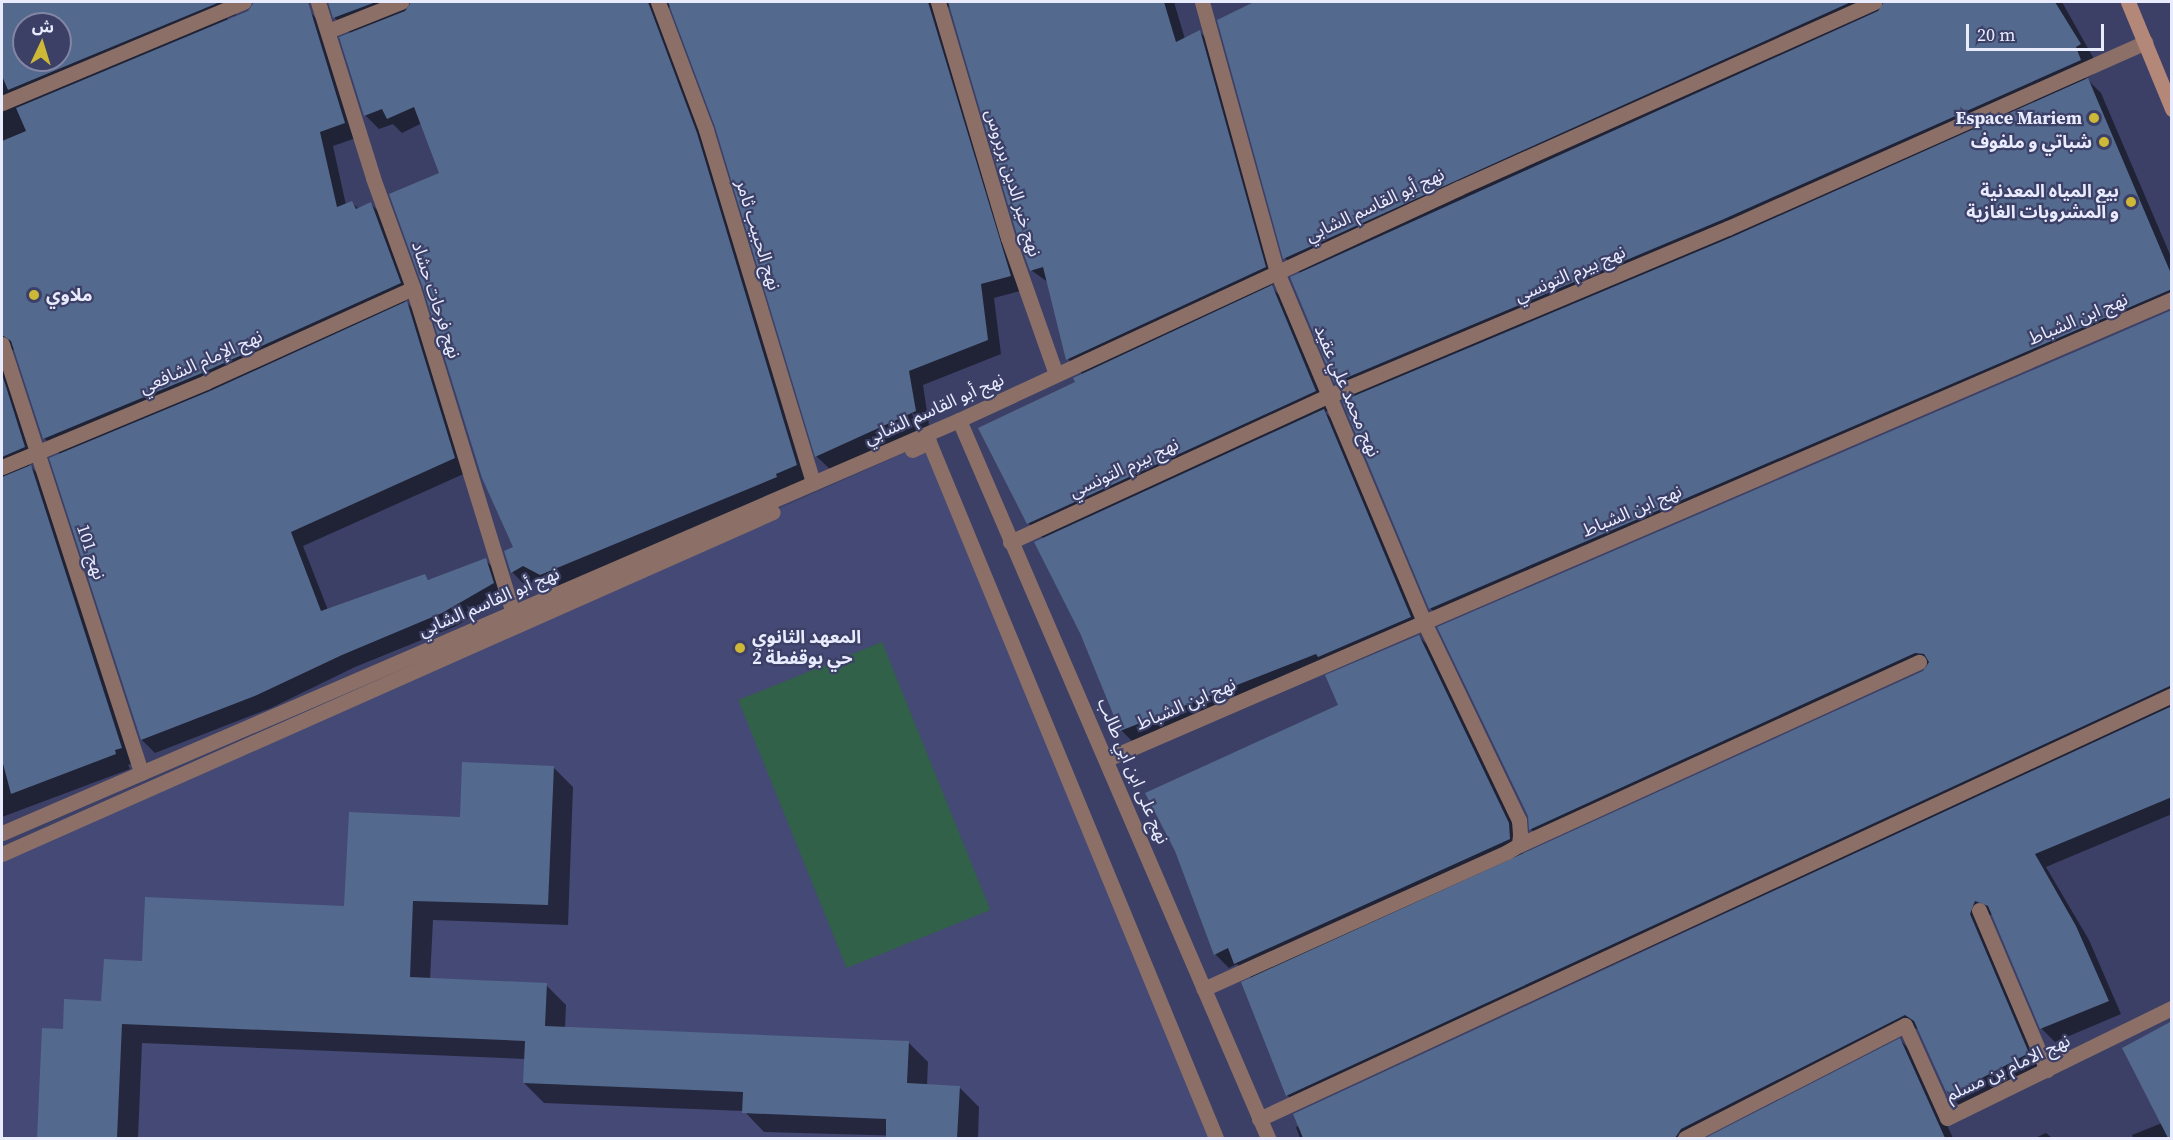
<!DOCTYPE html>
<html>
<head>
<meta charset="utf-8">
<style>
  body { margin:0 }
  #map { position:relative; width:2173px; height:1140px; overflow:hidden; background:#3d4066; font-family:"Source Serif 4","Noto Sans Arabic",serif }
  div>[style] { position:absolute }
  .built>* { inset:0; background:#454975 }
  .green>* { inset:0; background:#316148; transform-origin:0 0 }
  .shadow>* { inset:0; background:#0007 }
  .building>* { inset:0; background:#53698d }
  .street>* { height:15px; margin:-7.5px; padding:0 7.5px; transform-origin:7.5px; border-radius:7.5px; background:#8c7067 }
  .secondary>* { height:15px; margin:-7.5px; padding:0 7.5px; transform-origin:7.5px; border-radius:7.5px; background:#b48879 }
  .dots>* { width:16px; height:16px; translate:-50% -50%; box-sizing:border-box; border:3px solid #3d4066; border-radius:50% }
  span { translate:-50% -50%; white-space:nowrap; text-align:center; line-height:1.15; -webkit-text-stroke:4.5px #3d4066; paint-order:stroke }
  .poi-label { font-size:18px; color:#e9ecff; font-weight:700 }
  .right { translate:-100% -50%; text-align:right }
  .left { translate:0 -50%; text-align:left }
  .street-label { font-size:18px; color:#e9ecff }
  .frame { position:absolute; inset:0; border:3px solid #e9ecff; pointer-events:none }
  .north { position:absolute; left:12px; top:12px; width:60px; height:60px; box-sizing:border-box; background:#3d4066; border:2px solid #8285a3; border-radius:50%; rotate:4deg; font-size:16px; font-weight:700; line-height:24px; text-align:center; color:#e9ecff }
  .north::after { content:''; display:block; margin:auto; width:21px; height:27px; background:#ceb837; clip-path:polygon(50% 0,100% 100%,50% 72%,0 100%) }
  .scale { position:absolute; left:1966px; top:24px; width:138px; height:27px; box-sizing:border-box; border:3px solid #e9ecff; border-top:0; padding-left:8px; font-size:18px; line-height:21px; white-space:nowrap; color:#e9ecff; -webkit-text-stroke:4px #3d4066; paint-order:stroke }
</style>
</head>
<body>
<div id="map">
  <div class="built">
    <div style="clip-path:polygon(929px 442px,1216px 1138px,2px 1138px,2px 854px)"></div>
  </div>
  <div class="green">
    <div style="left:882px;top:642px;width:289px;height:155px;rotate:68deg"></div>
  </div>
  <div class="shadow">
    <div style="clip-path:polygon(evenodd,2px 2px,231px 2px,236px 15px,227px 18px,243px 35px,310px 12px,324px 27px,359px 137px,333px 146px,346px 205px,352px 203px,359px 209px,371px 204px,385px 218px,414px 297px,405px 301px,420px 316px,468px 472px,303px 546px,328px 610px,424px 576px,430px 581px,485px 560px,499px 573px,506px 597px,456px 626px,355px 667px,271px 708px,155px 753px,142px 740px,51px 459px,61px 455px,44px 438px,16px 349px,8px 352px,38px 461px,29px 465px,45px 481px,136px 762px,128px 765px,130px 769px,2px 817px,2px 2px,24px 24px,60px 24px,60px 60px,24px 60px,24px 24px)"></div>
    <div style="clip-path:polygon(332px 2px,1174px 2px,1185px 39px,1199px 31px,1213px 46px,1279px 281px,1270px 286px,1289px 305px,1333px 408px,1325px 412px,1336px 423px,1423px 630px,1134px 743px,1121px 730px,1044px 539px,1028px 523px,1083px 375px,1068px 359px,1049px 283px,1031px 270px,949px 6px,942px 20px,1024px 290px,994px 298px,1001px 354px,923px 385px,929px 425px,831px 470px,816px 456px,717px 126px,670px 6px,662px 21px,711px 149px,811px 479px,556px 589px,538px 579px,526px 586px,512px 572px,515px 548px,441px 173px,422px 123px,402px 133px,393px 124px,379px 129px,365px 115px,351px 34px,335px 18px)"></div>
    <div style="clip-path:polygon(1257px 2px,2062px 2px,2094px 59px,2089px 61px,2094px 74px,2086px 78px,2101px 93px,2172px 259px,2172px 307px,1444px 621px,1430px 608px,1352px 398px,1335px 382px,1301px 274px,1285px 258px,1219px 21px)"></div>
    <div style="clip-path:polygon(2172px 311px,2172px 814px,2046px 867px,2089px 940px,2121px 1014px,2055px 1042px,2042px 1029px,1993px 914px,1984px 917px,2041px 1066px,1962px 1108px,1949px 1095px,1920px 1030px,1915px 1028px,1700px 1138px,1300px 1138px,1296px 1127px,1299px 1126px,2115px 734px,1300px 1108px,1287px 1095px,1252px 979px,1237px 964px,1229px 968px,1215px 954px,1340px 705px,1419px 637px,1433px 650px,1523px 838px,1523px 855px,1924px 672px,1928px 666px,1544px 842px,1531px 829px)"></div>
    <div style="clip-path:polygon(553px 767px,573px 787px,568px 925px,433px 920px,430px 980px,546px 985px,566px 1005px,565px 1028px,908px 1042px,928px 1062px,927px 1086px,959px 1087px,979px 1107px,978px 1138px,764px 1132px,744px 1111px,544px 1103px,524px 1083px,525px 1059px,142px 1043px,138px 1138px,39px 1138px,44px 1029px,64px 1031px,103px 1003px,144px 963px,346px 908px,462px 819px)"></div>
    <div style="clip-path:polygon(2172px 1022px,2172px 1138px,2133px 1138px,2132px 1135px,2162px 1123px)"></div>
    <div style="clip-path:polygon(1900px 1040px,1913px 1053px,1953px 1138px,1709px 1138px)"></div>
    <div style="clip-path:polygon(2046px 1133px,2052px 1138px,2035px 1138px)"></div>
  </div>
  <div class="building">
    <div style="clip-path:polygon(evenodd,2px 2px,220px 2px,8px 90px,2px 76px,2px 2px,24px 24px,60px 24px,60px 60px,24px 60px,24px 24px)"></div>
    <div style="clip-path:polygon(254px 2px,308px 2px,345px 123px,320px 132px,337px 207px,352px 201px,356px 209px,371px 202px,401px 283px,202px 373px,43px 439px,11px 341px,2px 335px,2px 141px,26px 131px,16px 108px,248px 11px)"></div>
    <div style="clip-path:polygon(328px 2px,376px 2px,333px 18px)"></div>
    <div style="clip-path:polygon(411px 2px,648px 2px,697px 133px,797px 465px,776px 474px,777px 477px,540px 575px,523px 566px,511px 573px,504px 551px,513px 547px,482px 478px,422px 285px,389px 194px,439px 173px,414px 107px,387px 119px,382px 109px,364px 116px,339px 37px,405px 11px)"></div>
    <div style="clip-path:polygon(668px 2px,928px 2px,1011px 276px,981px 284px,988px 340px,909px 371px,916px 411px,815px 457px,715px 127px)"></div>
    <div style="clip-path:polygon(948px 2px,1164px 2px,1176px 42px,1200px 30px,1266px 267px,1066px 360px,1043px 267px,1030px 271px,1017px 235px)"></div>
    <div style="clip-path:polygon(1254px 2px,1851px 2px,1283px 259px,1217px 20px)"></div>
    <div style="clip-path:polygon(1884px 2px,2055px 2px,2081px 44px,2076px 47px,2081px 60px,1724px 219px,1334px 383px,1290px 277px,1878px 11px)"></div>
    <div style="clip-path:polygon(2088px 78px,2172px 276px,2172px 289px,1429px 609px,1342px 401px,1732px 237px)"></div>
    <div style="clip-path:polygon(1272px 285px,1316px 391px,1027px 524px,978px 428px,1075px 382px,1073px 378px)"></div>
    <div style="clip-path:polygon(407px 301px,455px 458px,291px 532px,321px 611px,425px 574px,428px 580px,486px 558px,494px 583px,442px 613px,342px 655px,257px 695px,141px 740px,49px 458px,210px 391px)"></div>
    <div style="clip-path:polygon(2172px 310px,2172px 685px,1286px 1096px,1241px 982px,1923px 671px,1929px 662px,1924px 654px,1915px 653px,1529px 830px,1528px 816px,1437px 627px)"></div>
    <div style="clip-path:polygon(2px 374px,25px 447px,2px 457px)"></div>
    <div style="clip-path:polygon(1324px 409px,1411px 617px,1318px 657px,1316px 654px,1120px 731px,1080px 633px,1034px 542px)"></div>
    <div style="clip-path:polygon(31px 465px,122px 748px,115px 750px,116px 754px,11px 794px,2px 760px,2px 477px)"></div>
    <div style="clip-path:polygon(1419px 635px,1509px 823px,1510px 839px,1234px 964px,1228px 948px,1214px 955px,1175px 851px,1145px 793px,1338px 705px,1325px 675px)"></div>
    <div style="clip-path:polygon(2172px 706px,2172px 797px,2035px 854px,2076px 926px,2109px 1001px,2040px 1029px,1988px 906px,1975px 901px,1970px 914px,2029px 1053px,1948px 1096px,1914px 1021px,1905px 1015px,1681px 1129px,1675px 1138px,1303px 1138px,1293px 1114px)"></div>
    <div style="clip-path:polygon(462px 762px,554px 766px,548px 905px,413px 901px,410px 977px,547px 983px,545px 1026px,909px 1041px,907px 1083px,960px 1086px,957px 1138px,886px 1138px,886px 1119px,742px 1113px,743px 1092px,523px 1083px,525px 1041px,122px 1024px,117px 1138px,37px 1138px,42px 1028px,63px 1029px,64px 999px,101px 1001px,104px 959px,142px 961px,145px 897px,344px 906px,349px 812px,460px 817px)"></div>
    <div style="clip-path:polygon(2172px 1021px,2172px 1138px,2168px 1138px,2122px 1048px)"></div>
    <div style="clip-path:polygon(1900px 1038px,1945px 1138px,1705px 1138px)"></div>
  </div>
  <div class="street">
    <div style="left:318px;top:2px;width:184px;rotate:72.6deg"></div>
    <div style="left:373px;top:178px;width:117px;rotate:70deg"></div>
    <div style="left:413px;top:288px;width:340px;rotate:72.9deg"></div>
    <div style="left:658px;top:2px;width:137px;rotate:69.4deg"></div>
    <div style="left:706px;top:130px;width:369px;rotate:73.1deg"></div>
    <div style="left:938px;top:2px;width:246px;rotate:73.5deg"></div>
    <div style="left:1008px;top:238px;width:144px;rotate:70.6deg"></div>
    <div style="left:1202px;top:2px;width:280px;rotate:74.5deg"></div>
    <div style="left:1277px;top:272px;width:380px;rotate:67.2deg"></div>
    <div style="left:1424px;top:622px;width:220px;rotate:64.4deg"></div>
    <div style="left:1519px;top:820px;width:15px;rotate:86deg"></div>
    <div style="left:1520px;top:835px;width:10px;rotate:96deg"></div>
    <div style="left:1519px;top:845px;width:14px;rotate:150deg"></div>
    <div style="left:1507px;top:852px;width:333px;rotate:155.7deg"></div>
    <div style="left:328px;top:31px;width:79px;rotate:-21.7deg"></div>
    <div style="left:2px;top:103px;width:262px;rotate:-22.7deg"></div>
    <div style="left:2px;top:344px;width:451px;rotate:72deg"></div>
    <div style="left:959px;top:420px;width:782px;rotate:66.71deg"></div>
    <div style="left:912px;top:450px;width:19px;rotate:-25deg"></div>
    <div style="left:929px;top:442px;width:753px;rotate:67.59deg"></div>
    <div style="left:2px;top:467px;width:221px;rotate:-22.6deg"></div>
    <div style="left:206px;top:382px;width:227px;rotate:-24.4deg"></div>
    <div style="left:1010px;top:542px;width:350px;rotate:-24.7deg"></div>
    <div style="left:1328px;top:396px;width:434px;rotate:-22.8deg"></div>
    <div style="left:1728px;top:228px;width:457px;rotate:-24deg"></div>
    <div style="left:1107px;top:759px;width:1160px;rotate:-23.36deg"></div>
    <div style="left:2px;top:833px;width:1042px;rotate:-23.34deg"></div>
    <div style="left:959px;top:420px;width:551px;rotate:-24.89deg"></div>
    <div style="left:1459px;top:188px;width:455px;rotate:-24.1deg"></div>
    <div style="left:1519px;top:845px;width:440px;rotate:-24.6deg"></div>
    <div style="left:2px;top:854px;width:843px;rotate:-23.92deg"></div>
    <div style="left:1979px;top:910px;width:174px;rotate:67deg"></div>
    <div style="left:1259px;top:1119px;width:1007px;rotate:-24.91deg"></div>
    <div style="left:1685px;top:1138px;width:247px;rotate:-27.2deg"></div>
    <div style="left:1905px;top:1025px;width:102px;rotate:65.7deg"></div>
    <div style="left:1947px;top:1118px;width:250px;rotate:-26.1deg"></div>
  </div>
  <div class="secondary">
    <div style="left:2128px;top:2px;width:116px;rotate:67.6deg"></div>
  </div>
  <div class="dots">
    <div style="left:2094px;top:118px;background:#ceb837"></div>
    <div style="left:2104px;top:142px;background:#ceb837"></div>
    <div style="left:2131px;top:202px;background:#ceb837"></div>
    <div style="left:34px;top:295px;background:#ceb837"></div>
    <div style="left:740px;top:648px;background:#ceb837"></div>
  </div>
  <div class="poi-label">
    <span class="right" style="left:2082px;top:118px">Espace Mariem</span>
    <span class="right" style="left:2092px;top:142px">شباتي و ملفوف</span>
    <span class="right" style="left:2119px;top:202px">بيع المياه المعدنية<br>و المشروبات الغازية</span>
    <span class="left" style="left:46px;top:295px">ملاوي</span>
    <span class="left" style="left:752px;top:648px">المعهد الثانوي<br>حي بوقفطة 2</span>
  </div>
  <div class="street-label">
    <span style="left:1013px;top:183px;rotate:73deg">نهج خير الدين بربروس</span>
    <span style="left:1375px;top:205px;rotate:-25deg">نهج أبو القاسم الشابي</span>
    <span style="left:758px;top:235px;rotate:73deg">نهج الحبيب ثامر</span>
    <span style="left:1570px;top:274px;rotate:-23deg">نهج بيرم التونسي</span>
    <span style="left:436px;top:300px;rotate:72deg">نهج فرحات حشاد</span>
    <span style="left:2078px;top:319px;rotate:-23deg">نهج ابن الشباط</span>
    <span style="left:201px;top:362px;rotate:-24deg">نهج الإمام الشافعي</span>
    <span style="left:1347px;top:391px;rotate:67deg">نهج محمد علي عقيد</span>
    <span style="left:934px;top:409px;rotate:-24deg">نهج أبو القاسم الشابي</span>
    <span style="left:1124px;top:468px;rotate:-25deg">نهج بيرم التونسي</span>
    <span style="left:1632px;top:511px;rotate:-23deg">نهج ابن الشباط</span>
    <span style="left:91px;top:552px;rotate:72deg">نهج 101</span>
    <span style="left:489px;top:602px;rotate:-23deg">نهج أبو القاسم الشابي</span>
    <span style="left:1186px;top:704px;rotate:-23deg">نهج ابن الشباط</span>
    <span style="left:1133px;top:771px;rotate:67deg">نهج على ابن ابي طالب</span>
    <span style="left:2008px;top:1068px;rotate:-25deg">نهج الامام بن مسلم</span>
  </div>
  <div class="frame"></div>
  <div class="north">ش</div>
  <div class="scale">20 m</div>
</div>
</body>
</html>
